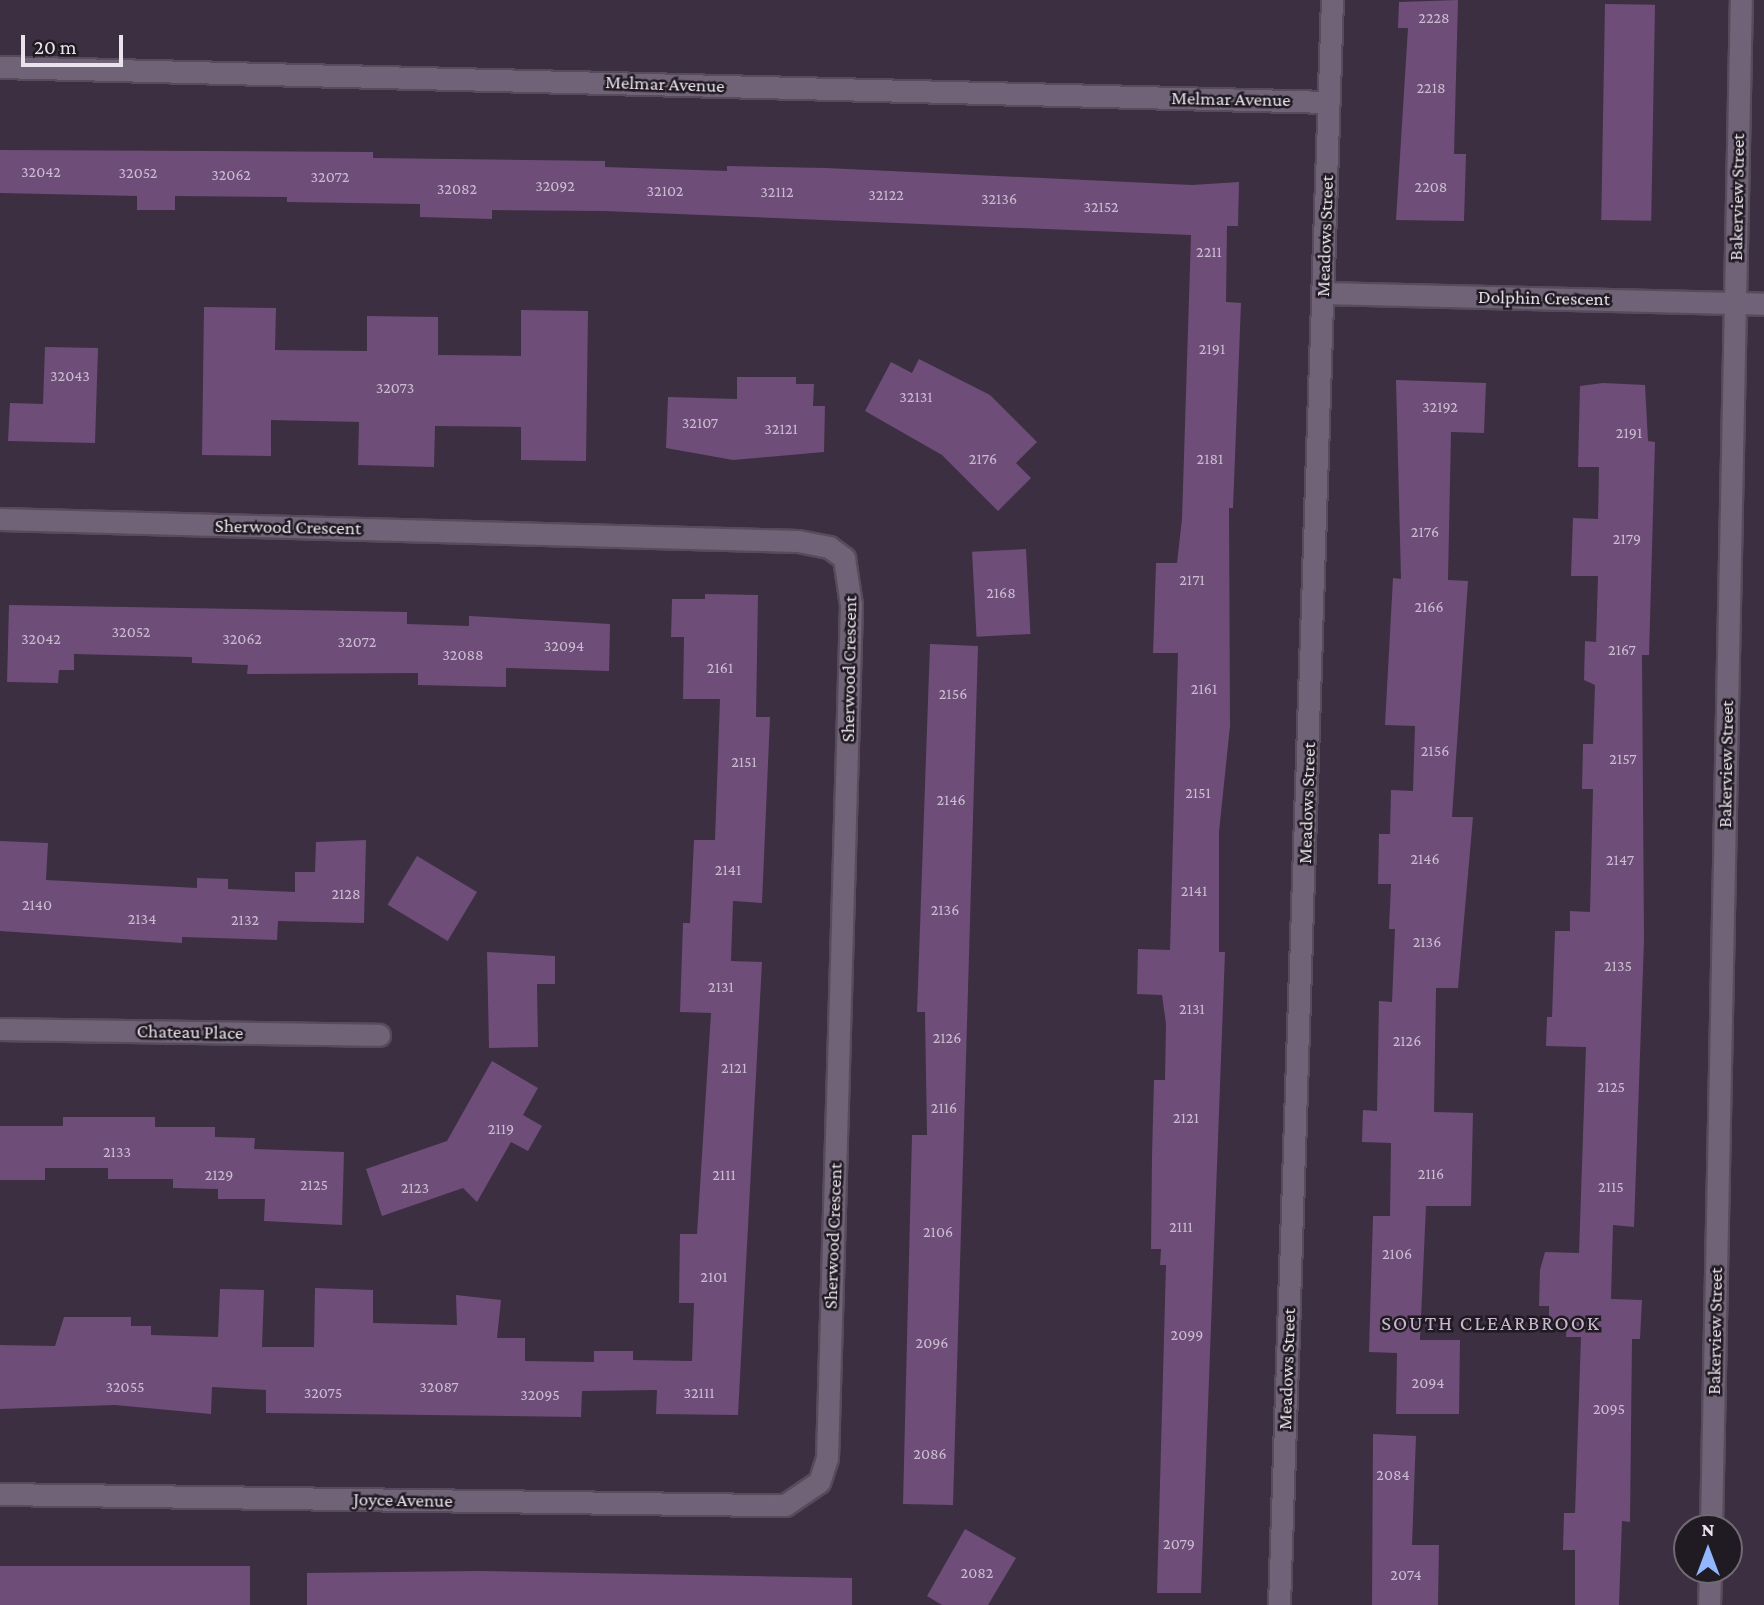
<!DOCTYPE html>
<html>
<head>
<meta charset="utf-8">
<style>
  body { margin:0 }
  #map { position:relative; width:1764px; height:1605px; overflow:hidden; background:#3c2f41; font-family:"Crimson Pro",serif }
  div>[style] { position:absolute }
  .building>* { inset:0; background:#6e4d79; transform-origin:0 0 }
  .roads { filter:drop-shadow(2px 0 #574c5b) drop-shadow(-2px 0 #574c5b) drop-shadow(0 2px #574c5b) drop-shadow(0 -2px #574c5b) }
  .minor>* { height:21px; margin:-10.5px; padding:0 10.5px; transform-origin:10.5px; border-radius:10.5px; background:#716377 }
  span { translate:-50% -50%; white-space:nowrap; text-align:center; line-height:1.15; -webkit-text-stroke:5px #201a22; paint-order:stroke }
  .number-label { font-size:16px; color:#cbbdd0 }
  .number-label span { -webkit-text-stroke-width:0 }
  .street-label { font-size:19px; color:#eae2ed }
  .neighbourhood-label { font-size:21px; color:#c8b7ce; letter-spacing:2px }
  .north { position:absolute; left:1673px; top:1514px; width:70px; height:70px; box-sizing:border-box; background:#201a22; border:2px solid #716a73; border-radius:50%; rotate:0deg; font-size:19px; font-weight:700; line-height:28px; text-align:center; color:#eae2ed }
  .north::after { content:''; display:block; margin:auto; width:24px; height:32px; background:#93b7fd; clip-path:polygon(50% 0,100% 100%,50% 72%,0 100%) }
  .scale { position:absolute; left:21px; top:35px; width:102px; height:32px; box-sizing:border-box; border:4px solid #eae2ed; border-top:0; padding-left:9px; font-size:21px; line-height:24px; white-space:nowrap; color:#eae2ed; -webkit-text-stroke:5px #201a22; paint-order:stroke }
</style>
</head>
<body>
<div id="map">
  <div class="building">
    <div style="clip-path:polygon(1458px 0,1454px 154px,1466px 154px,1464px 221px,1396px 220px,1408px 28px,1398px 28px,1399px 2px)"></div>
    <div style="left:1605px;top:4px;width:50px;height:216px;rotate:1deg"></div>
    <div style="clip-path:polygon(0 150px,373px 152px,373px 158px,605px 161px,605px 167px,727px 171px,727px 166px,826px 168px,1192px 185px,1239px 182px,1238px 226px,1227px 226px,1226px 302px,1241px 303px,1233px 508px,1229px 508px,1230px 726px,1219px 832px,1219px 952px,1225px 952px,1201px 1593px,1157px 1593px,1166px 1265px,1160px 1265px,1161px 1249px,1151px 1249px,1152px 1156px,1154px 1080px,1165px 1080px,1166px 1024px,1162px 995px,1137px 994px,1138px 949px,1170px 950px,1178px 653px,1153px 653px,1154px 625px,1156px 563px,1177px 563px,1182px 519px,1191px 235px,604px 211px,492px 210px,492px 219px,420px 217px,420px 204px,287px 202px,287px 197px,175px 196px,175px 210px,137px 210px,137px 196px,0 193px)"></div>
    <div style="clip-path:polygon(204px 307px,276px 308px,275px 350px,367px 351px,367px 316px,438px 317px,438px 355px,521px 356px,521px 310px,588px 311px,586px 461px,521px 460px,521px 427px,435px 426px,434px 467px,358px 465px,359px 422px,271px 420px,271px 456px,202px 455px)"></div>
    <div style="clip-path:polygon(45px 347px,98px 348px,95px 443px,8px 441px,10px 403px,43px 404px)"></div>
    <div style="clip-path:polygon(919px 359px,990px 395px,1037px 442px,1016px 463px,1031px 478px,998px 511px,942px 455px,865px 411px,891px 362px,912px 373px)"></div>
    <div style="clip-path:polygon(737px 377px,796px 377px,796px 384px,814px 384px,813px 406px,825px 406px,824px 452px,733px 460px,666px 448px,668px 397px,737px 399px)"></div>
    <div style="clip-path:polygon(1396px 380px,1486px 383px,1484px 433px,1451px 432px,1448px 580px,1468px 581px,1452px 817px,1473px 817px,1458px 988px,1436px 988px,1434px 1112px,1473px 1113px,1471px 1206px,1426px 1206px,1420px 1340px,1460px 1340px,1459px 1414px,1396px 1414px,1397px 1353px,1369px 1352px,1373px 1216px,1390px 1216px,1391px 1143px,1362px 1142px,1363px 1110px,1377px 1111px,1379px 1001px,1392px 1002px,1395px 929px,1389px 929px,1391px 884px,1378px 884px,1379px 834px,1390px 834px,1391px 790px,1413px 791px,1415px 726px,1385px 725px,1393px 578px,1401px 579px)"></div>
    <div style="clip-path:polygon(1603px 383px,1645px 385px,1648px 441px,1655px 442px,1649px 655px,1642px 655px,1644px 940px,1634px 1227px,1613px 1225px,1611px 1299px,1642px 1300px,1640px 1339px,1632px 1339px,1630px 1522px,1622px 1521px,1619px 1605px,1575px 1605px,1575px 1550px,1563px 1550px,1564px 1513px,1575px 1513px,1581px 1337px,1566px 1337px,1567px 1321px,1549px 1321px,1549px 1306px,1539px 1306px,1540px 1270px,1545px 1252px,1579px 1253px,1586px 1047px,1546px 1046px,1547px 1017px,1552px 1017px,1555px 931px,1570px 931px,1570px 911px,1590px 912px,1593px 789px,1582px 789px,1583px 744px,1593px 744px,1595px 685px,1584px 680px,1585px 641px,1596px 642px,1598px 576px,1571px 576px,1573px 518px,1598px 519px,1599px 467px,1578px 467px,1580px 386px)"></div>
    <div style="left:1026px;top:549px;width:85px;height:54px;rotate:87deg"></div>
    <div style="clip-path:polygon(705px 594px,758px 595px,756px 717px,770px 717px,762px 903px,733px 901px,731px 961px,762px 962px,738px 1415px,656px 1414px,657px 1390px,582px 1391px,581px 1417px,266px 1413px,266px 1390px,212px 1387px,211px 1414px,115px 1405px,0 1409px,0 1345px,55px 1346px,64px 1317px,131px 1317px,131px 1326px,151px 1326px,151px 1335px,218px 1337px,220px 1289px,264px 1290px,262px 1347px,314px 1347px,315px 1288px,373px 1290px,373px 1323px,457px 1325px,456px 1295px,501px 1300px,497px 1338px,525px 1338px,525px 1361px,594px 1362px,594px 1351px,633px 1351px,633px 1360px,692px 1361px,694px 1303px,679px 1303px,680px 1234px,697px 1234px,711px 1013px,680px 1012px,683px 923px,690px 923px,694px 840px,715px 840px,720px 699px,683px 699px,684px 637px,671px 637px,672px 599px,705px 599px)"></div>
    <div style="clip-path:polygon(9px 605px,407px 612px,407px 624px,469px 626px,469px 616px,610px 624px,609px 671px,506px 668px,506px 687px,418px 685px,418px 673px,247px 674px,248px 665px,192px 663px,192px 657px,74px 654px,74px 670px,59px 670px,58px 683px,7px 682px)"></div>
    <div style="clip-path:polygon(930px 644px,978px 646px,953px 1505px,903px 1504px,912px 1135px,927px 1135px,925px 1012px,917px 1012px)"></div>
    <div style="clip-path:polygon(366px 840px,364px 923px,278px 921px,277px 940px,182px 937px,182px 943px,0 931px,0 841px,48px 843px,46px 880px,197px 888px,197px 878px,228px 879px,228px 889px,295px 892px,295px 872px,315px 872px,316px 842px)"></div>
    <div style="left:417px;top:856px;width:70px;height:57px;rotate:31deg"></div>
    <div style="clip-path:polygon(487px 952px,555px 956px,555px 984px,537px 984px,538px 1047px,489px 1048px)"></div>
    <div style="clip-path:polygon(492px 1061px,538px 1088px,523px 1115px,542px 1126px,528px 1151px,511px 1142px,477px 1202px,463px 1188px,382px 1216px,366px 1169px,447px 1141px)"></div>
    <div style="clip-path:polygon(63px 1117px,155px 1117px,155px 1127px,215px 1127px,215px 1137px,255px 1138px,254px 1149px,344px 1152px,342px 1225px,264px 1221px,265px 1199px,218px 1199px,218px 1189px,173px 1188px,173px 1179px,108px 1179px,108px 1168px,45px 1168px,45px 1180px,0 1180px,0 1126px,63px 1126px)"></div>
    <div style="clip-path:polygon(1373px 1434px,1416px 1436px,1412px 1545px,1439px 1545px,1438px 1605px,1372px 1605px)"></div>
    <div style="clip-path:polygon(965px 1529px,1016px 1558px,988px 1605px,942px 1605px,927px 1596px)"></div>
    <div style="left:0;top:1566px;width:250px;height:39px"></div>
    <div style="clip-path:polygon(479px 1571px,852px 1578px,852px 1605px,307px 1605px,307px 1573px)"></div>
  </div>
  <div class="roads">
    <div class="minor">
      <div style="left:0;top:67px;width:1329px;rotate:1.51deg"></div>
      <div style="left:1324px;top:293px;width:440px;rotate:1.4deg"></div>
      <div style="left:0;top:519px;width:798px;rotate:1.58deg"></div>
      <div style="left:798px;top:541px;width:32px;rotate:11deg"></div>
      <div style="left:829px;top:547px;width:19px;rotate:36deg"></div>
      <div style="left:844px;top:558px;width:48px;rotate:81.5deg"></div>
      <div style="left:851px;top:605px;width:853px;rotate:91.61deg"></div>
      <div style="left:827px;top:1458px;width:25px;rotate:108deg"></div>
      <div style="left:819px;top:1482px;width:41px;rotate:145.9deg"></div>
      <div style="left:785px;top:1505px;width:19px;rotate:180deg"></div>
      <div style="left:766px;top:1505px;width:766px;rotate:-179.18deg"></div>
      <div style="left:0;top:1029px;width:379px;rotate:0.9deg"></div>
      <div style="left:1711px;top:1528px;width:1528px;rotate:-88.88deg"></div>
      <div style="left:1279px;top:1605px;width:1606px;rotate:-88.11deg"></div>
      <div style="left:1709px;top:1605px;width:35px;rotate:-88deg"></div>
    </div>
  </div>
  <div class="number-label">
    <span style="left:1434px;top:18px">2228</span>
    <span style="left:1431px;top:88px">2218</span>
    <span style="left:41px;top:172px">32042</span>
    <span style="left:138px;top:173px">32052</span>
    <span style="left:231px;top:175px">32062</span>
    <span style="left:330px;top:177px">32072</span>
    <span style="left:555px;top:186px">32092</span>
    <span style="left:1431px;top:187px">2208</span>
    <span style="left:457px;top:189px">32082</span>
    <span style="left:665px;top:191px">32102</span>
    <span style="left:777px;top:192px">32112</span>
    <span style="left:886px;top:195px">32122</span>
    <span style="left:999px;top:199px">32136</span>
    <span style="left:1101px;top:207px">32152</span>
    <span style="left:1209px;top:252px">2211</span>
    <span style="left:1212px;top:349px">2191</span>
    <span style="left:70px;top:376px">32043</span>
    <span style="left:395px;top:388px">32073</span>
    <span style="left:916px;top:397px">32131</span>
    <span style="left:1440px;top:407px">32192</span>
    <span style="left:700px;top:423px">32107</span>
    <span style="left:781px;top:429px">32121</span>
    <span style="left:1629px;top:433px">2191</span>
    <span style="left:983px;top:459px">2176</span>
    <span style="left:1210px;top:459px">2181</span>
    <span style="left:1425px;top:532px">2176</span>
    <span style="left:1627px;top:539px">2179</span>
    <span style="left:1192px;top:580px">2171</span>
    <span style="left:1001px;top:593px">2168</span>
    <span style="left:1429px;top:607px">2166</span>
    <span style="left:131px;top:632px">32052</span>
    <span style="left:41px;top:639px">32042</span>
    <span style="left:242px;top:639px">32062</span>
    <span style="left:357px;top:642px">32072</span>
    <span style="left:564px;top:646px">32094</span>
    <span style="left:1622px;top:650px">2167</span>
    <span style="left:463px;top:655px">32088</span>
    <span style="left:720px;top:668px">2161</span>
    <span style="left:1204px;top:689px">2161</span>
    <span style="left:953px;top:694px">2156</span>
    <span style="left:1435px;top:751px">2156</span>
    <span style="left:1623px;top:759px">2157</span>
    <span style="left:744px;top:762px">2151</span>
    <span style="left:1198px;top:793px">2151</span>
    <span style="left:951px;top:800px">2146</span>
    <span style="left:1425px;top:859px">2146</span>
    <span style="left:1620px;top:860px">2147</span>
    <span style="left:728px;top:870px">2141</span>
    <span style="left:1194px;top:891px">2141</span>
    <span style="left:346px;top:894px">2128</span>
    <span style="left:37px;top:905px">2140</span>
    <span style="left:945px;top:910px">2136</span>
    <span style="left:142px;top:919px">2134</span>
    <span style="left:245px;top:920px">2132</span>
    <span style="left:1427px;top:942px">2136</span>
    <span style="left:1618px;top:966px">2135</span>
    <span style="left:721px;top:987px">2131</span>
    <span style="left:1192px;top:1009px">2131</span>
    <span style="left:947px;top:1038px">2126</span>
    <span style="left:1407px;top:1041px">2126</span>
    <span style="left:734px;top:1068px">2121</span>
    <span style="left:1611px;top:1087px">2125</span>
    <span style="left:944px;top:1108px">2116</span>
    <span style="left:1186px;top:1118px">2121</span>
    <span style="left:501px;top:1129px">2119</span>
    <span style="left:117px;top:1152px">2133</span>
    <span style="left:1431px;top:1174px">2116</span>
    <span style="left:219px;top:1175px">2129</span>
    <span style="left:724px;top:1175px">2111</span>
    <span style="left:314px;top:1185px">2125</span>
    <span style="left:1611px;top:1187px">2115</span>
    <span style="left:415px;top:1188px">2123</span>
    <span style="left:1181px;top:1227px">2111</span>
    <span style="left:938px;top:1232px">2106</span>
    <span style="left:1397px;top:1254px">2106</span>
    <span style="left:714px;top:1277px">2101</span>
    <span style="left:1187px;top:1335px">2099</span>
    <span style="left:932px;top:1343px">2096</span>
    <span style="left:1428px;top:1383px">2094</span>
    <span style="left:125px;top:1387px">32055</span>
    <span style="left:439px;top:1387px">32087</span>
    <span style="left:323px;top:1393px">32075</span>
    <span style="left:699px;top:1393px">32111</span>
    <span style="left:540px;top:1395px">32095</span>
    <span style="left:1609px;top:1409px">2095</span>
    <span style="left:930px;top:1454px">2086</span>
    <span style="left:1393px;top:1475px">2084</span>
    <span style="left:1179px;top:1544px">2079</span>
    <span style="left:977px;top:1573px">2082</span>
    <span style="left:1406px;top:1575px">2074</span>
  </div>
  <div class="street-label">
    <span style="left:665px;top:84px;rotate:2deg">Melmar Avenue</span>
    <span style="left:1231px;top:99px;rotate:1deg">Melmar Avenue</span>
    <span style="left:1737px;top:197px;rotate:-89deg">Bakerview Street</span>
    <span style="left:1325px;top:236px;rotate:-88deg">Meadows Street</span>
    <span style="left:1544px;top:298px;rotate:1deg">Dolphin Crescent</span>
    <span style="left:288px;top:527px;rotate:1deg">Sherwood Crescent</span>
    <span style="left:849px;top:669px;rotate:-89deg">Sherwood Crescent</span>
    <span style="left:1726px;top:764px;rotate:-89deg">Bakerview Street</span>
    <span style="left:1307px;top:803px;rotate:-88deg">Meadows Street</span>
    <span style="left:190px;top:1032px;rotate:1deg">Chateau Place</span>
    <span style="left:833px;top:1236px;rotate:-88deg">Sherwood Crescent</span>
    <span style="left:1715px;top:1331px;rotate:-89deg">Bakerview Street</span>
    <span style="left:1287px;top:1369px;rotate:-88deg">Meadows Street</span>
    <span style="left:403px;top:1500px;rotate:1deg">Joyce Avenue</span>
  </div>
  <div class="neighbourhood-label">
    <span style="left:1491px;top:1323px">SOUTH CLEARBROOK</span>
  </div>
  <div class="north">N</div>
  <div class="scale">20 m</div>
</div>
</body>
</html>
